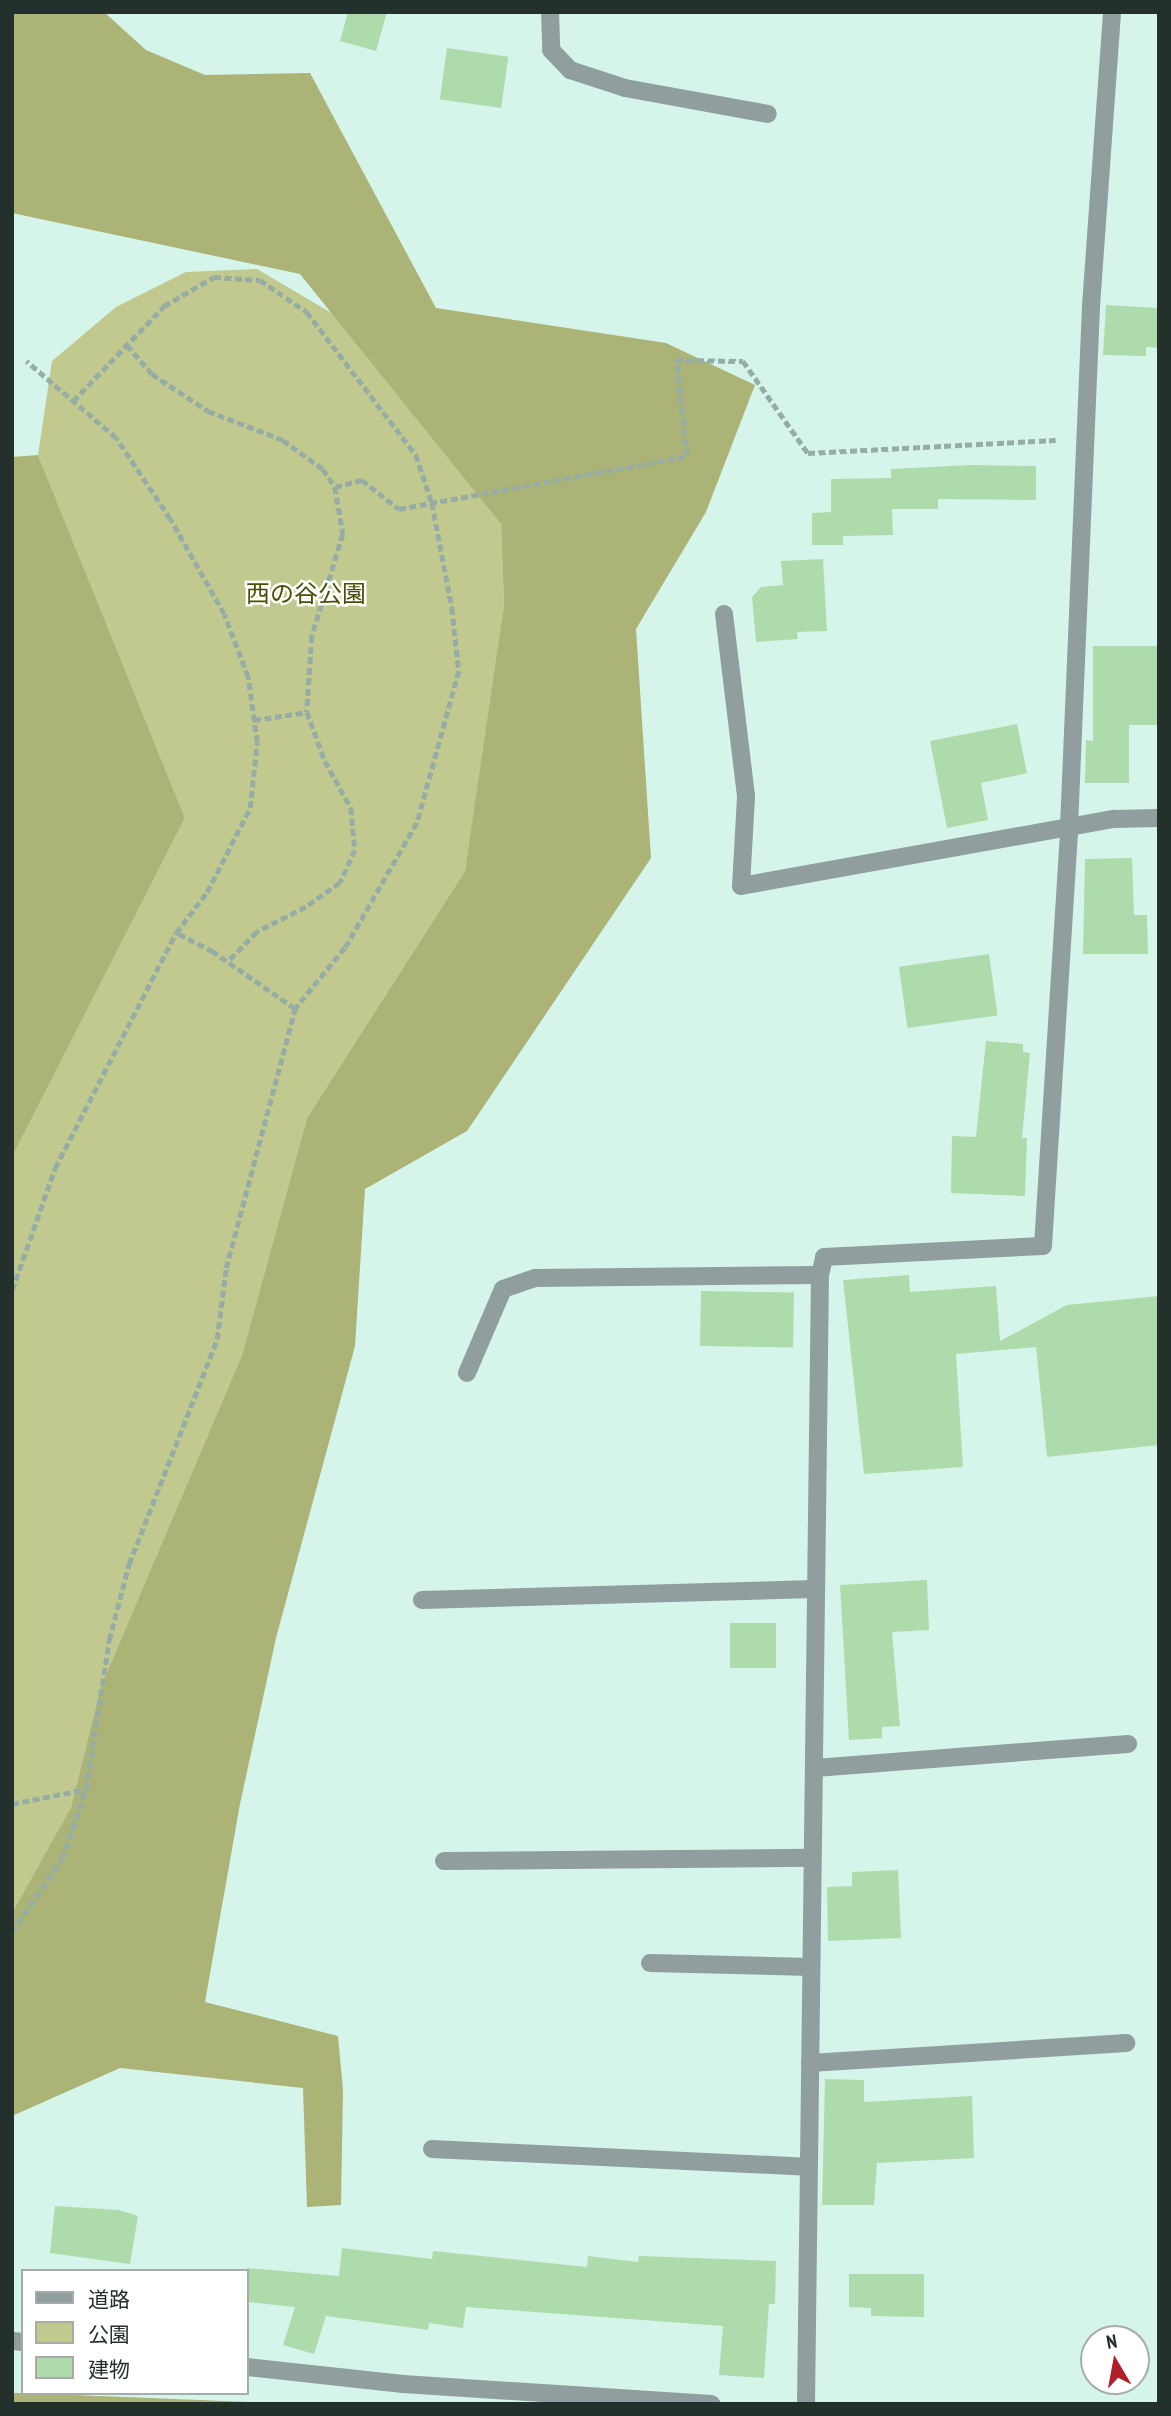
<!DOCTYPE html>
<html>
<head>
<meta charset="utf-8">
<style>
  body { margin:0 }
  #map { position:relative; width:1171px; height:2416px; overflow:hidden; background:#d6f5ea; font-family:"PT Sans Narrow","Noto Sans JP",sans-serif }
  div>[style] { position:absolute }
  .green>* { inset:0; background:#c2c98f }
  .forest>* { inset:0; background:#acb376 }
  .building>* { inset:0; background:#aedbab; transform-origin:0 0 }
  .path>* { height:4.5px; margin-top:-2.25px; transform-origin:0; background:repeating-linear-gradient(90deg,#95ada4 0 7px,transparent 0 10.5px) }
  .minor>* { height:18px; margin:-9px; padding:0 9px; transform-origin:9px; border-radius:9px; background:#909e9f }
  span { translate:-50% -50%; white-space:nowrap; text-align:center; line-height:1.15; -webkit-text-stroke:5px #fff; paint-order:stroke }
  .park-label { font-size:24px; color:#4b4f04 }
  .frame { position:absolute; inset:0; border:14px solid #24302c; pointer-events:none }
  .legend { position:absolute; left:21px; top:2269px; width:228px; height:126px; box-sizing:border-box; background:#fff; border:2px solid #a7acab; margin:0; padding:9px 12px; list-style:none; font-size:21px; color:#24302c }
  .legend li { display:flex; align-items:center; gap:14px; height:35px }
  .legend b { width:35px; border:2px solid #a7acab }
  .north { position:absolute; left:1080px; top:2325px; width:70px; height:70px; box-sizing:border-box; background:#fff; border:2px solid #a7acab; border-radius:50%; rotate:350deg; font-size:19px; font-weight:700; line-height:28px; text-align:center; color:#24302c }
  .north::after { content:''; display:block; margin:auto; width:24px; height:32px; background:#b01e28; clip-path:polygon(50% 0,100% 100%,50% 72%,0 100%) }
</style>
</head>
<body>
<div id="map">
  <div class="green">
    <div style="clip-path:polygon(257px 269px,335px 315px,501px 524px,504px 606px,490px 713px,465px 871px,307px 1118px,242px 1355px,101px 1686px,71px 1807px,12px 1913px,12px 1157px,185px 818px,38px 455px,52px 361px,116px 307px,186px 272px)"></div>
  </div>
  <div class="forest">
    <div style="clip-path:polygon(12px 12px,104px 12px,146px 50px,205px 75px,310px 73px,436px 308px,666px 343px,755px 385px,706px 512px,636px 629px,651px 858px,467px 1131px,365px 1189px,355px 1346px,276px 1638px,240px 1804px,205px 2002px,338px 2036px,343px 2090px,341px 2205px,307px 2207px,303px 2088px,120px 2068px,12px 2116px,12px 1913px,71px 1807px,101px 1686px,242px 1355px,307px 1118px,465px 871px,504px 606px,501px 524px,300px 274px,12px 213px)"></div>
    <div style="clip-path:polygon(38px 455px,185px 818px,12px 1157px,12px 457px)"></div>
    <div style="clip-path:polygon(12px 2393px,23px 2393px,302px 2404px,12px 2404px)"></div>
  </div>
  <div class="building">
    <div style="clip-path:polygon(348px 12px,387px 12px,376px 51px,340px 41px)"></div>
    <div style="left:447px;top:48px;width:62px;height:52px;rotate:8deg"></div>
    <div style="clip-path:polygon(1106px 305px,1159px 308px,1159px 348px,1146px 347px,1146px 356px,1103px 355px)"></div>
    <div style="clip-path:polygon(971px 465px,1036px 466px,1036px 500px,938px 499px,938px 509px,892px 509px,893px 535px,843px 536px,843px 545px,812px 545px,812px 513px,831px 512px,831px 479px,891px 478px,891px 469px)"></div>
    <div style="clip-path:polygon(823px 559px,827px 631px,797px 632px,798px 639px,756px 642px,752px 597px,761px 587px,783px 585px,781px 561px)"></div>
    <div style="clip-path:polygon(1093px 646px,1159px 646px,1159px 725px,1129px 725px,1129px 783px,1085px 783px,1086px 740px,1093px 741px)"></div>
    <div style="clip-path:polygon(1017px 724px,1027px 773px,981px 783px,988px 820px,947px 828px,930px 741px)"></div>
    <div style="clip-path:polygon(1132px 858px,1134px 915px,1147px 915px,1148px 954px,1083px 954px,1085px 859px)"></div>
    <div style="left:989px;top:954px;width:62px;height:91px;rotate:82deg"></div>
    <div style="clip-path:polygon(986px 1041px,1023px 1044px,1023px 1052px,1030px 1053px,1022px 1138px,1027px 1138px,1025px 1196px,951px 1193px,952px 1136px,976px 1137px)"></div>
    <div style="clip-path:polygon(909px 1275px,910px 1292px,996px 1286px,1000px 1341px,1067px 1305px,1159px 1296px,1159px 1445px,1047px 1457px,1036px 1347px,956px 1354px,963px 1467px,864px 1474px,843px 1280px)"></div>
    <div style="left:701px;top:1291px;width:93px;height:55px;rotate:1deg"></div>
    <div style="clip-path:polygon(927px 1580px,929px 1630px,892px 1632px,900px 1726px,882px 1727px,882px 1738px,849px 1740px,840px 1585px)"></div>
    <div style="left:730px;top:1623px;width:46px;height:45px"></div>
    <div style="clip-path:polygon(898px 1870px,901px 1938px,828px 1941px,827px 1887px,852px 1886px,852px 1872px)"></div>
    <div style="clip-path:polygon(825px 2079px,864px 2080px,864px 2102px,972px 2096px,974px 2158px,877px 2163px,874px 2205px,822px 2205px)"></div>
    <div style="clip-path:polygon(55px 2206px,119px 2210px,138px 2216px,130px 2264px,50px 2253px)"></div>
    <div style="clip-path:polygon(342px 2248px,432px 2259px,433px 2251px,587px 2267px,588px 2256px,638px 2262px,639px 2256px,776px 2261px,775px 2304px,769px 2304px,764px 2378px,719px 2375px,723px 2326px,466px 2307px,463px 2328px,429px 2323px,428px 2330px,326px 2316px,314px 2354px,283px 2345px,295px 2307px,247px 2302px,247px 2268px,339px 2276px)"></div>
    <div style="clip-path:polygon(849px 2274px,924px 2274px,924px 2317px,871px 2316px,871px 2308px,849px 2307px)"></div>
  </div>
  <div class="path">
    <div style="left:127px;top:345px;width:38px;rotate:49deg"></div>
    <div style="left:152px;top:374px;width:67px;rotate:33.5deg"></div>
    <div style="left:208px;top:411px;width:80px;rotate:21.1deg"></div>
    <div style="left:283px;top:440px;width:49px;rotate:35.9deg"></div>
    <div style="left:323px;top:469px;width:22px;rotate:56deg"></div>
    <div style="left:335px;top:487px;width:48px;rotate:80.3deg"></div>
    <div style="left:343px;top:534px;width:107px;rotate:106.9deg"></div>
    <div style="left:312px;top:636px;width:76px;rotate:93.8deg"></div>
    <div style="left:307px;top:712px;width:52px;rotate:69.8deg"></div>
    <div style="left:325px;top:761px;width:54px;rotate:61deg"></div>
    <div style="left:351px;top:808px;width:42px;rotate:84.6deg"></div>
    <div style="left:355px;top:850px;width:36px;rotate:114deg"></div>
    <div style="left:340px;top:883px;width:42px;rotate:144.8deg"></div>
    <div style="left:306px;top:907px;width:55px;rotate:153deg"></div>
    <div style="left:257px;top:932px;width:42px;rotate:134deg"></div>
    <div style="left:73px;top:401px;width:132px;rotate:-46.2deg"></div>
    <div style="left:164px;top:306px;width:58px;rotate:-30.1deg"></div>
    <div style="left:214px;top:277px;width:46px;rotate:3.7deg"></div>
    <div style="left:260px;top:280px;width:57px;rotate:34.2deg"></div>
    <div style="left:307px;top:312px;width:180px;rotate:52.7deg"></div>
    <div style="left:416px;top:455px;width:51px;rotate:71.6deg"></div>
    <div style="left:432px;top:503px;width:107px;rotate:79.2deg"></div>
    <div style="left:452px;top:608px;width:63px;rotate:83.7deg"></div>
    <div style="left:459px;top:671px;width:158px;rotate:105.4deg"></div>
    <div style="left:417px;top:823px;width:144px;rotate:119.9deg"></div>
    <div style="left:345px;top:948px;width:79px;rotate:129.3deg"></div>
    <div style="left:295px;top:1009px;width:100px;rotate:-145.2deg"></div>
    <div style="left:213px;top:952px;width:42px;rotate:-152.8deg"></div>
    <div style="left:335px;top:487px;width:28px;rotate:-15deg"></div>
    <div style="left:362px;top:480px;width:47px;rotate:38.1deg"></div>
    <div style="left:399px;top:509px;width:293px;rotate:-10.4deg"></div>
    <div style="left:687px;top:456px;width:97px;rotate:-96.5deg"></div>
    <div style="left:676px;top:360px;width:67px;rotate:0.9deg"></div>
    <div style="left:743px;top:361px;width:113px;rotate:54.8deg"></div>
    <div style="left:808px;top:453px;width:248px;rotate:-3deg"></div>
    <div style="left:254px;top:720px;width:54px;rotate:-8.6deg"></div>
    <div style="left:12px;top:1290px;width:129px;rotate:-70.6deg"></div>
    <div style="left:55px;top:1168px;width:264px;rotate:-62.8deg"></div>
    <div style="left:176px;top:933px;width:51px;rotate:-52.9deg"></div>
    <div style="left:207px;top:892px;width:94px;rotate:-62.9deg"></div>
    <div style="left:250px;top:808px;width:66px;rotate:-83.9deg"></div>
    <div style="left:257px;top:742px;width:66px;rotate:-97.9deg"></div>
    <div style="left:248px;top:677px;width:67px;rotate:-110.9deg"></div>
    <div style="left:224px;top:614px;width:109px;rotate:-119.6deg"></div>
    <div style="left:170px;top:519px;width:97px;rotate:-123.7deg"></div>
    <div style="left:116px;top:438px;width:118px;rotate:-139.5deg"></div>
    <div style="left:12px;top:1804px;width:76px;rotate:-11.5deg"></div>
    <div style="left:12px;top:1932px;width:88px;rotate:-55.6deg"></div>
    <div style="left:62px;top:1859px;width:74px;rotate:-71.1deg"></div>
    <div style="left:86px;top:1789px;width:151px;rotate:-81.2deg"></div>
    <div style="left:109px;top:1640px;width:79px;rotate:-75.3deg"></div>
    <div style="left:129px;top:1564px;width:242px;rotate:-68.6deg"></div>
    <div style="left:217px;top:1339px;width:72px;rotate:-82.8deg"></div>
    <div style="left:226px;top:1268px;width:268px;rotate:-75.1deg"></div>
  </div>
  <div class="minor">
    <div style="left:550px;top:12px;width:38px;rotate:88deg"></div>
    <div style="left:551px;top:50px;width:28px;rotate:46deg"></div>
    <div style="left:570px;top:70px;width:58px;rotate:18.1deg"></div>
    <div style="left:625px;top:88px;width:145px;rotate:10.3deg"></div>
    <div style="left:724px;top:614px;width:184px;rotate:83.1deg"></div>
    <div style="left:746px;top:797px;width:89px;rotate:93.2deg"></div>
    <div style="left:741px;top:886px;width:380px;rotate:-10.2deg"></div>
    <div style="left:1115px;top:819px;width:44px;rotate:-1.3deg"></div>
    <div style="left:467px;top:1373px;width:91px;rotate:-66.8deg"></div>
    <div style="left:503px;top:1289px;width:34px;rotate:-19deg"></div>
    <div style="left:535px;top:1278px;width:285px;rotate:-0.6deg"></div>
    <div style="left:422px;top:1600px;width:392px;rotate:-1.6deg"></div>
    <div style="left:815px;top:1768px;width:314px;rotate:-4.4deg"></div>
    <div style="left:444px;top:1861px;width:366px;rotate:-0.5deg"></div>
    <div style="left:650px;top:1963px;width:161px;rotate:1.4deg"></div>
    <div style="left:810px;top:2063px;width:317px;rotate:-3.6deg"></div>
    <div style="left:432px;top:2149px;width:375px;rotate:2.7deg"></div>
    <div style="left:12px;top:2341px;width:11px;rotate:5deg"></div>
    <div style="left:247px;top:2367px;width:157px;rotate:6.2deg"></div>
    <div style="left:403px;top:2384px;width:309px;rotate:3.7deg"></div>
    <div style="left:806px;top:2404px;width:1129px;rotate:-89.29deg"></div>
    <div style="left:820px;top:1275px;width:18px;rotate:-77deg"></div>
    <div style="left:824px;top:1257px;width:219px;rotate:-2.9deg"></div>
    <div style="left:1043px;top:1246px;width:420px;rotate:-86.4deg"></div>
    <div style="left:1069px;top:827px;width:521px;rotate:-87.58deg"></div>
    <div style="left:1091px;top:306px;width:295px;rotate:-85.9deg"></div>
  </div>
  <div class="park-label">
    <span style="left:306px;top:594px">西の谷公園</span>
  </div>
  <div class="frame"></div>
  <ul class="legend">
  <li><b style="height:9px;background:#909e9f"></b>道路</li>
  <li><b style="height:19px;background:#c2c98f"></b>公園</li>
  <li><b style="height:19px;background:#aedbab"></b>建物</li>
  </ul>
  <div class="north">N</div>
</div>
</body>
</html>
